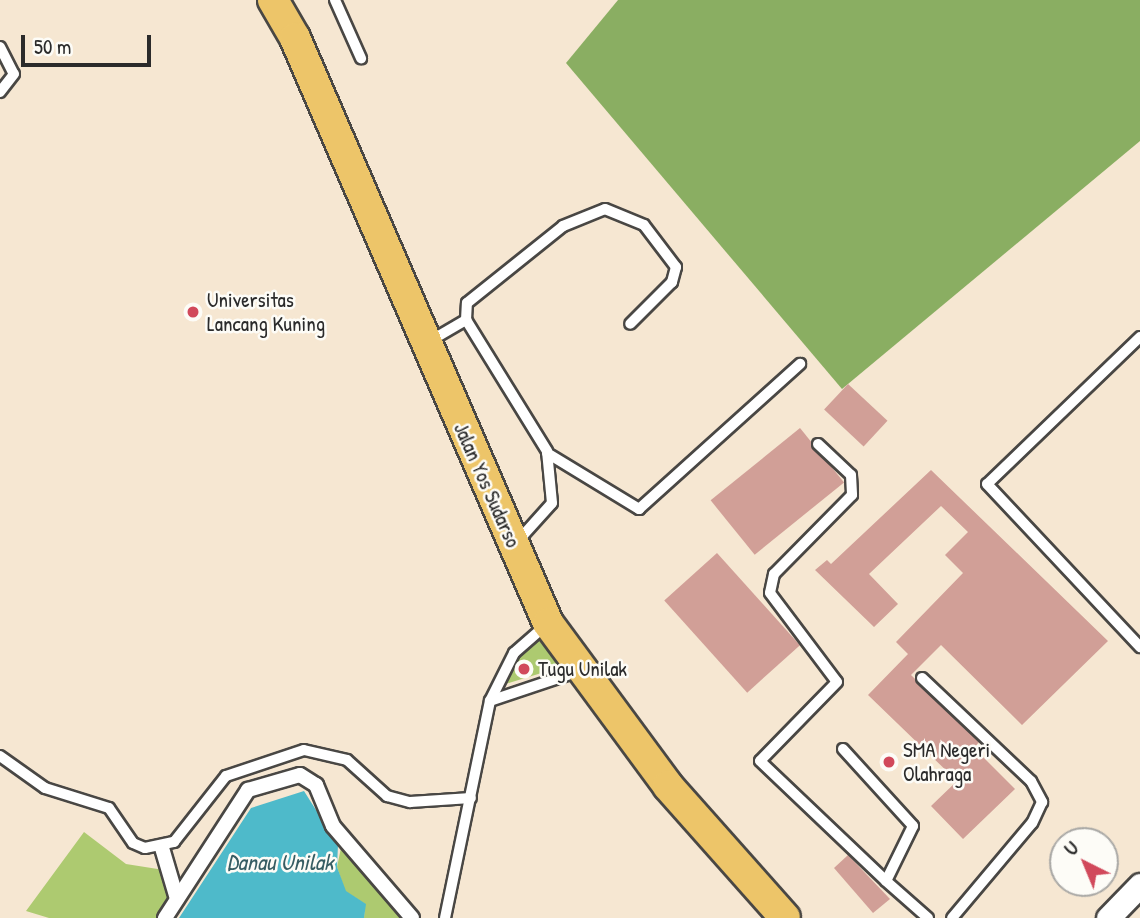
<!DOCTYPE html>
<html>
<head>
<meta charset="utf-8">
<style>
  body { margin:0 }
  #map { position:relative; width:1140px; height:918px; overflow:hidden; background:#f6e7d2; font-family:"Patrick Hand",sans-serif }
  div>[style] { position:absolute }
  .green>* { inset:0; background:#adca70 }
  .forest>* { inset:0; background:#8aae62 }
  .water>* { inset:0; background:#4ebaca }
  .building>* { inset:0; background:#d19f97; transform-origin:0 0 }
  .roads { filter:drop-shadow(2px 0 #494744) drop-shadow(-2px 0 #494744) drop-shadow(0 2px #494744) drop-shadow(0 -2px #494744) }
  .service>* { height:10px; margin:-5px; padding:0 5px; transform-origin:5px; border-radius:5px; background:#fff }
  .pedestrian>* { height:14px; margin:-7px; padding:0 7px; transform-origin:7px; border-radius:7px; background:#fff }
  .tertiary>* { height:23px; margin:-11.5px; padding:0 11.5px; transform-origin:11.5px; border-radius:11.5px; background:#fff }
  .primary>* { height:30px; margin:-15px; padding:0 15px; transform-origin:15px; border-radius:15px; background:#edc569 }
  .dots>* { width:19px; height:19px; translate:-50% -50%; box-sizing:border-box; border:4px solid #fdfcf7; border-radius:50% }
  span { translate:-50% -50%; white-space:nowrap; text-align:center; line-height:1.15; -webkit-text-stroke:5px #fdfcf7; paint-order:stroke }
  .poi-label { font-size:21px; color:#2b2b2b }
  .left { translate:0 -50%; text-align:left }
  .street-label { font-size:21px; color:#2b2b2b }
  .water-label { font-size:23px; color:#375d63; font-style:italic }
  .north { position:absolute; left:1049px; top:827px; width:70px; height:70px; box-sizing:border-box; background:#fdfcf7; border:2px solid #a9a8a5; border-radius:50%; rotate:317deg; font-size:19px; font-weight:700; line-height:28px; text-align:center; color:#2b2b2b }
  .north::after { content:''; display:block; margin:auto; width:24px; height:32px; background:#d1495b; clip-path:polygon(50% 0,100% 100%,50% 72%,0 100%) }
  .scale { position:absolute; left:21px; top:35px; width:130px; height:32px; box-sizing:border-box; border:4px solid #2b2b2b; border-top:0; padding-left:9px; font-size:21px; line-height:24px; white-space:nowrap; color:#2b2b2b; -webkit-text-stroke:5px #fdfcf7; paint-order:stroke }
</style>
</head>
<body>
<div id="map">
  <div class="green">
    <div style="clip-path:polygon(538px 639px,561px 667px,502px 685px,520px 657px)"></div>
    <div style="clip-path:polygon(84px 832px,126px 864px,164px 870px,175px 893px,160px 918px,49px 918px,26px 911px)"></div>
    <div style="clip-path:polygon(342px 843px,407px 918px,364px 918px,365px 904px,345px 891px,337px 867px)"></div>
  </div>
  <div class="forest">
    <div style="clip-path:polygon(618px 0,1140px 0,1140px 141px,842px 389px,566px 63px)"></div>
  </div>
  <div class="water">
    <div style="clip-path:polygon(304px 791px,338px 845px,337px 867px,346px 891px,366px 904px,364px 918px,179px 918px,251px 808px)"></div>
  </div>
  <div class="building">
    <div style="left:848px;top:384px;width:54px;height:35px;rotate:43deg"></div>
    <div style="left:800px;top:428px;width:70px;height:115px;rotate:51deg"></div>
    <div style="clip-path:polygon(931px 470px,1108px 641px,1022px 725px,941px 645px,911px 675px,979px 742px,974px 748px,1015px 789px,963px 839px,931px 806px,957px 781px,868px 695px,908px 654px,896px 642px,963px 573px,945px 555px,968px 532px,941px 506px,869px 574px,898px 604px,874px 627px,815px 570px,827px 560px,831px 564px)"></div>
    <div style="left:717px;top:553px;width:124px;height:71px;rotate:48deg"></div>
    <div style="clip-path:polygon(848px 855px,890px 899px,873px 913px,834px 868px)"></div>
  </div>
  <div class="roads">
    <div class="service">
      <div style="left:335px;top:0;width:64px;rotate:65.9deg"></div>
      <div style="left:0;top:47px;width:30px;rotate:63deg"></div>
      <div style="left:14px;top:74px;width:23px;rotate:128deg"></div>
      <div style="left:1140px;top:337px;width:212px;rotate:136.1deg"></div>
      <div style="left:987px;top:484px;width:224px;rotate:46.8deg"></div>
      <div style="left:430px;top:341px;width:42px;rotate:-30.3deg"></div>
      <div style="left:818px;top:444px;width:45px;rotate:43.2deg"></div>
      <div style="left:851px;top:475px;width:20px;rotate:87deg"></div>
      <div style="left:852px;top:495px;width:111px;rotate:134.6deg"></div>
      <div style="left:774px;top:574px;width:19px;rotate:102deg"></div>
      <div style="left:770px;top:593px;width:111px;rotate:53deg"></div>
      <div style="left:837px;top:682px;width:110px;rotate:134.3deg"></div>
      <div style="left:760px;top:761px;width:174px;rotate:43.6deg"></div>
      <div style="left:547px;top:453px;width:108px;rotate:31.3deg"></div>
      <div style="left:639px;top:509px;width:217px;rotate:-42deg"></div>
      <div style="left:517px;top:542px;width:52px;rotate:-48.1deg"></div>
      <div style="left:552px;top:503px;width:52px;rotate:-95.5deg"></div>
      <div style="left:547px;top:451px;width:154px;rotate:-121.7deg"></div>
      <div style="left:466px;top:320px;width:17px;rotate:-87deg"></div>
      <div style="left:467px;top:303px;width:123px;rotate:-38.7deg"></div>
      <div style="left:563px;top:226px;width:45px;rotate:-22deg"></div>
      <div style="left:605px;top:209px;width:42px;rotate:22.3deg"></div>
      <div style="left:644px;top:225px;width:53px;rotate:52.7deg"></div>
      <div style="left:676px;top:267px;width:16px;rotate:105deg"></div>
      <div style="left:672px;top:282px;width:59px;rotate:135deg"></div>
      <div style="left:922px;top:678px;width:150px;rotate:43.4deg"></div>
      <div style="left:1031px;top:781px;width:24px;rotate:62deg"></div>
      <div style="left:1042px;top:802px;width:23px;rotate:115deg"></div>
      <div style="left:1032px;top:823px;width:124px;rotate:130.1deg"></div>
      <div style="left:490px;top:701px;width:94px;rotate:-18.6deg"></div>
      <div style="left:843px;top:749px;width:104px;rotate:47.7deg"></div>
      <div style="left:913px;top:826px;width:61px;rotate:116.1deg"></div>
      <div style="left:886px;top:881px;width:56px;rotate:41.4deg"></div>
      <div style="left:0;top:756px;width:55px;rotate:35.4deg"></div>
      <div style="left:45px;top:788px;width:67px;rotate:17.4deg"></div>
      <div style="left:109px;top:808px;width:42px;rotate:55.6deg"></div>
      <div style="left:133px;top:843px;width:13px;rotate:23deg"></div>
      <div style="left:145px;top:848px;width:30px;rotate:-12deg"></div>
      <div style="left:174px;top:842px;width:84px;rotate:-51.8deg"></div>
      <div style="left:226px;top:776px;width:82px;rotate:-18.4deg"></div>
      <div style="left:304px;top:750px;width:44px;rotate:13.1deg"></div>
      <div style="left:347px;top:760px;width:54px;rotate:42deg"></div>
      <div style="left:387px;top:796px;width:24px;rotate:15deg"></div>
      <div style="left:410px;top:802px;width:61px;rotate:-3.8deg"></div>
      <div style="left:445px;top:918px;width:222px;rotate:-78.3deg"></div>
      <div style="left:490px;top:701px;width:54px;rotate:-63.4deg"></div>
      <div style="left:514px;top:653px;width:41px;rotate:-41.1deg"></div>
    </div>
    <div class="pedestrian">
      <div style="left:162px;top:848px;width:53px;rotate:73.6deg"></div>
      <div style="left:165px;top:918px;width:153px;rotate:-57deg"></div>
      <div style="left:248px;top:790px;width:54px;rotate:-16.1deg"></div>
      <div style="left:300px;top:775px;width:19px;rotate:32deg"></div>
      <div style="left:316px;top:785px;width:44px;rotate:67.5deg"></div>
      <div style="left:333px;top:826px;width:121px;rotate:49.3deg"></div>
    </div>
    <div class="tertiary">
      <div style="left:1108px;top:918px;width:46px;rotate:-45.9deg"></div>
    </div>
    <div class="primary">
      <div style="left:273px;top:0;width:44px;rotate:59.9deg"></div>
      <div style="left:295px;top:38px;width:637px;rotate:66.61deg"></div>
      <div style="left:548px;top:623px;width:202px;rotate:53.6deg"></div>
      <div style="left:668px;top:786px;width:176px;rotate:48.4deg"></div>
    </div>
  </div>
  <div class="dots">
    <div style="left:193px;top:312px;background:#d1495b"></div>
    <div style="left:524px;top:669px;background:#d1495b"></div>
    <div style="left:889px;top:762px;background:#d1495b"></div>
  </div>
  <div class="poi-label">
    <span class="left" style="left:207px;top:312px">Universitas<br>Lancang Kuning</span>
    <span class="left" style="left:538px;top:669px">Tugu Unilak</span>
    <span class="left" style="left:903px;top:762px">SMA Negeri<br>Olahraga</span>
  </div>
  <div class="street-label">
    <span style="left:487px;top:485px;rotate:66deg">Jalan Yos Sudarso</span>
  </div>
  <div class="water-label">
    <span style="left:280px;top:862px">Danau Unilak</span>
  </div>
  <div class="north">U</div>
  <div class="scale">50 m</div>
</div>
</body>
</html>
